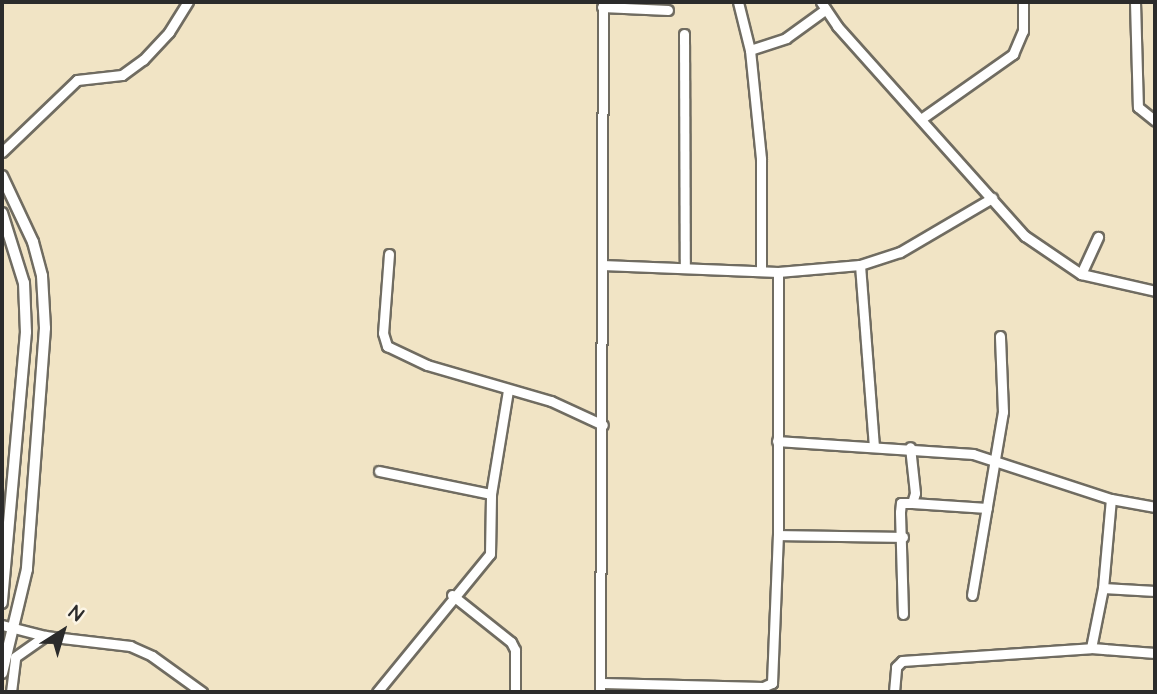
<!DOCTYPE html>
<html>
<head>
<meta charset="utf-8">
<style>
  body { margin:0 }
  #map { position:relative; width:1157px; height:694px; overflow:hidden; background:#f1e4c5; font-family:"Architects Daughter",sans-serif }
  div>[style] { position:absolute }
  .roads { filter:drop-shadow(2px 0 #706c61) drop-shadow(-2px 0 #706c61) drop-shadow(0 2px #706c61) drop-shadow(0 -2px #706c61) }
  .minor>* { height:9px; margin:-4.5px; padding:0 4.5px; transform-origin:4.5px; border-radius:4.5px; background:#fff }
  .major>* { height:10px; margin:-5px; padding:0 5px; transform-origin:5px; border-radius:5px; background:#fff }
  span { translate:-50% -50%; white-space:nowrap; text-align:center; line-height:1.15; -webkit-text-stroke:5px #fcf5e5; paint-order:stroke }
  .frame { position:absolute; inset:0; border:4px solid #2b2b2b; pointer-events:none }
  .north { position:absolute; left:28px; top:596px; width:70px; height:70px; -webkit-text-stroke:5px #fcf5e5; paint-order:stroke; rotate:37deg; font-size:19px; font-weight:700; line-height:28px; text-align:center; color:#2b2b2b }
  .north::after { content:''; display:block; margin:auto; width:24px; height:32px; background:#2b2b2b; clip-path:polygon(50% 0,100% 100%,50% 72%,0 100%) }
</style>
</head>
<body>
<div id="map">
  <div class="roads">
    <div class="minor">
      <div style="left:738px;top:2px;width:49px;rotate:76deg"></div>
      <div style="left:750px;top:50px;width:110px;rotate:84.2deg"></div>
      <div style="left:761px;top:159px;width:111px;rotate:90deg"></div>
      <div style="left:821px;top:2px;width:29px;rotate:56deg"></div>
      <div style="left:837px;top:26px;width:282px;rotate:48.2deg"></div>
      <div style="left:1025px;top:236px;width:68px;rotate:34.2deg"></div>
      <div style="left:1081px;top:274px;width:76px;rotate:12.9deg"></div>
      <div style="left:1135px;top:2px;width:105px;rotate:88.4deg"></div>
      <div style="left:1138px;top:107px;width:22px;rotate:39deg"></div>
      <div style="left:602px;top:7px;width:66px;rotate:2.6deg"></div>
      <div style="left:684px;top:34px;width:232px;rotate:89.8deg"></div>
      <div style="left:750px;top:50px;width:38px;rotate:-18deg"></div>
      <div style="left:786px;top:38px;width:49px;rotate:-35.9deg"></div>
      <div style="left:921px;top:119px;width:113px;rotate:-35.2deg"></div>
      <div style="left:1013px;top:54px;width:25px;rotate:-67deg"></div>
      <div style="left:1023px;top:31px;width:29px;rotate:-90deg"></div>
      <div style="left:2px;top:152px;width:104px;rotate:-43.8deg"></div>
      <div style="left:77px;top:80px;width:45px;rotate:-6.3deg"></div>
      <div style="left:122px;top:75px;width:26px;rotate:-36deg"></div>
      <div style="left:143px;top:60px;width:38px;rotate:-47deg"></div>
      <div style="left:169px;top:32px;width:36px;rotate:-58deg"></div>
      <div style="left:389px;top:254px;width:79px;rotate:94.3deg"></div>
      <div style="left:383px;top:333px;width:14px;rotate:73deg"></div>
      <div style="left:387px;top:346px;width:44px;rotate:25.4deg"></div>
      <div style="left:427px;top:365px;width:129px;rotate:16.2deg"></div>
      <div style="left:551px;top:401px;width:57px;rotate:24.8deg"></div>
      <div style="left:602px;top:265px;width:176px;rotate:2.3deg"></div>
      <div style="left:778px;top:272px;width:82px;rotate:-4.9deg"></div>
      <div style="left:860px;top:265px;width:42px;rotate:-18deg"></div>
      <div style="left:900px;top:252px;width:107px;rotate:-30.4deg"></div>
      <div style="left:860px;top:265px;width:182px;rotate:85.6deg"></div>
      <div style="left:1081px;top:274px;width:41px;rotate:-65.3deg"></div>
      <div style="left:777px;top:441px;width:196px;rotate:3.8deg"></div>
      <div style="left:973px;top:454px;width:145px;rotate:18.1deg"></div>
      <div style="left:1111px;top:499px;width:45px;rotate:10.3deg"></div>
      <div style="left:379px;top:471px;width:114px;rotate:11.6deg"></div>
      <div style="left:912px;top:503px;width:75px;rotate:3.8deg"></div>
      <div style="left:778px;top:535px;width:125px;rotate:0.9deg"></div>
      <div style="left:1103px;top:588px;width:52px;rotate:3.3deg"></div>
      <div style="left:452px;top:595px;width:75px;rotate:38.5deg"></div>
      <div style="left:511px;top:642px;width:9px;rotate:63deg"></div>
      <div style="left:515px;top:650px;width:42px;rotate:90deg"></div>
      <div style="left:972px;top:595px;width:186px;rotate:-80.4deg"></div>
      <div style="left:1003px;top:412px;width:76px;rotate:-92.3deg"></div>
      <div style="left:903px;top:614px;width:102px;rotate:-91.7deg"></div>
      <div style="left:900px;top:512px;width:9px;rotate:-84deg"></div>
      <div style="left:901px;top:503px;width:11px"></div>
      <div style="left:912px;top:503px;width:10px;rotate:-73deg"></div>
      <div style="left:915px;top:493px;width:46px;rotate:-96.2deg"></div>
      <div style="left:2px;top:625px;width:44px;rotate:14.3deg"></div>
      <div style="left:45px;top:636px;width:86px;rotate:6.7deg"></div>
      <div style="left:130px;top:646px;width:24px;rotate:24deg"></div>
      <div style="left:152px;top:656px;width:62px;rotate:35.8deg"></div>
      <div style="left:1091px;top:648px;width:61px;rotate:-78.7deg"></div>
      <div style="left:1103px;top:588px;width:89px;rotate:-84.9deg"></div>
      <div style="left:602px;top:683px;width:161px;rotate:1.4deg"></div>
      <div style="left:763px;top:687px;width:10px;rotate:-24deg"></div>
      <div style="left:772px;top:683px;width:148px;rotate:-87.7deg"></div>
      <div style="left:778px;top:535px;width:263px;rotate:-90deg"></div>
      <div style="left:11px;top:692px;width:35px;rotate:-83deg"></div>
      <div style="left:15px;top:657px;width:37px;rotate:-35deg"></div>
      <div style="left:377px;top:692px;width:178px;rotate:-50.7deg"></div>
      <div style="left:490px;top:554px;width:60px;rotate:-89deg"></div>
      <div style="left:491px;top:494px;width:105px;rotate:-80.7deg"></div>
      <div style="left:600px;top:692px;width:690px;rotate:-89.75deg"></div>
      <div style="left:894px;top:692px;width:25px;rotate:-85deg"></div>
      <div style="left:896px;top:667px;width:8px;rotate:-45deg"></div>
      <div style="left:902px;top:661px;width:189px;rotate:-3.9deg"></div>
      <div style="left:1091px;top:648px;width:64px;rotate:4.5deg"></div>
    </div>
    <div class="major">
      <div style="left:2px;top:176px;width:73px;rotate:64.8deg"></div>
      <div style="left:33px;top:242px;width:35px;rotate:75deg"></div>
      <div style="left:42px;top:276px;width:52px;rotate:86.7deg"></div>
      <div style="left:45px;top:328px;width:242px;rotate:94.3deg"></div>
      <div style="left:27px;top:569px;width:107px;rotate:103.5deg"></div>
      <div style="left:2px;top:213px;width:73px;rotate:72.6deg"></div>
      <div style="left:24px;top:283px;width:49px;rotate:87.7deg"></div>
      <div style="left:26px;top:332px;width:272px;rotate:95.1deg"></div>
    </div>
  </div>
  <div class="frame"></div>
  <div class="north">N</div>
</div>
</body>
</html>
